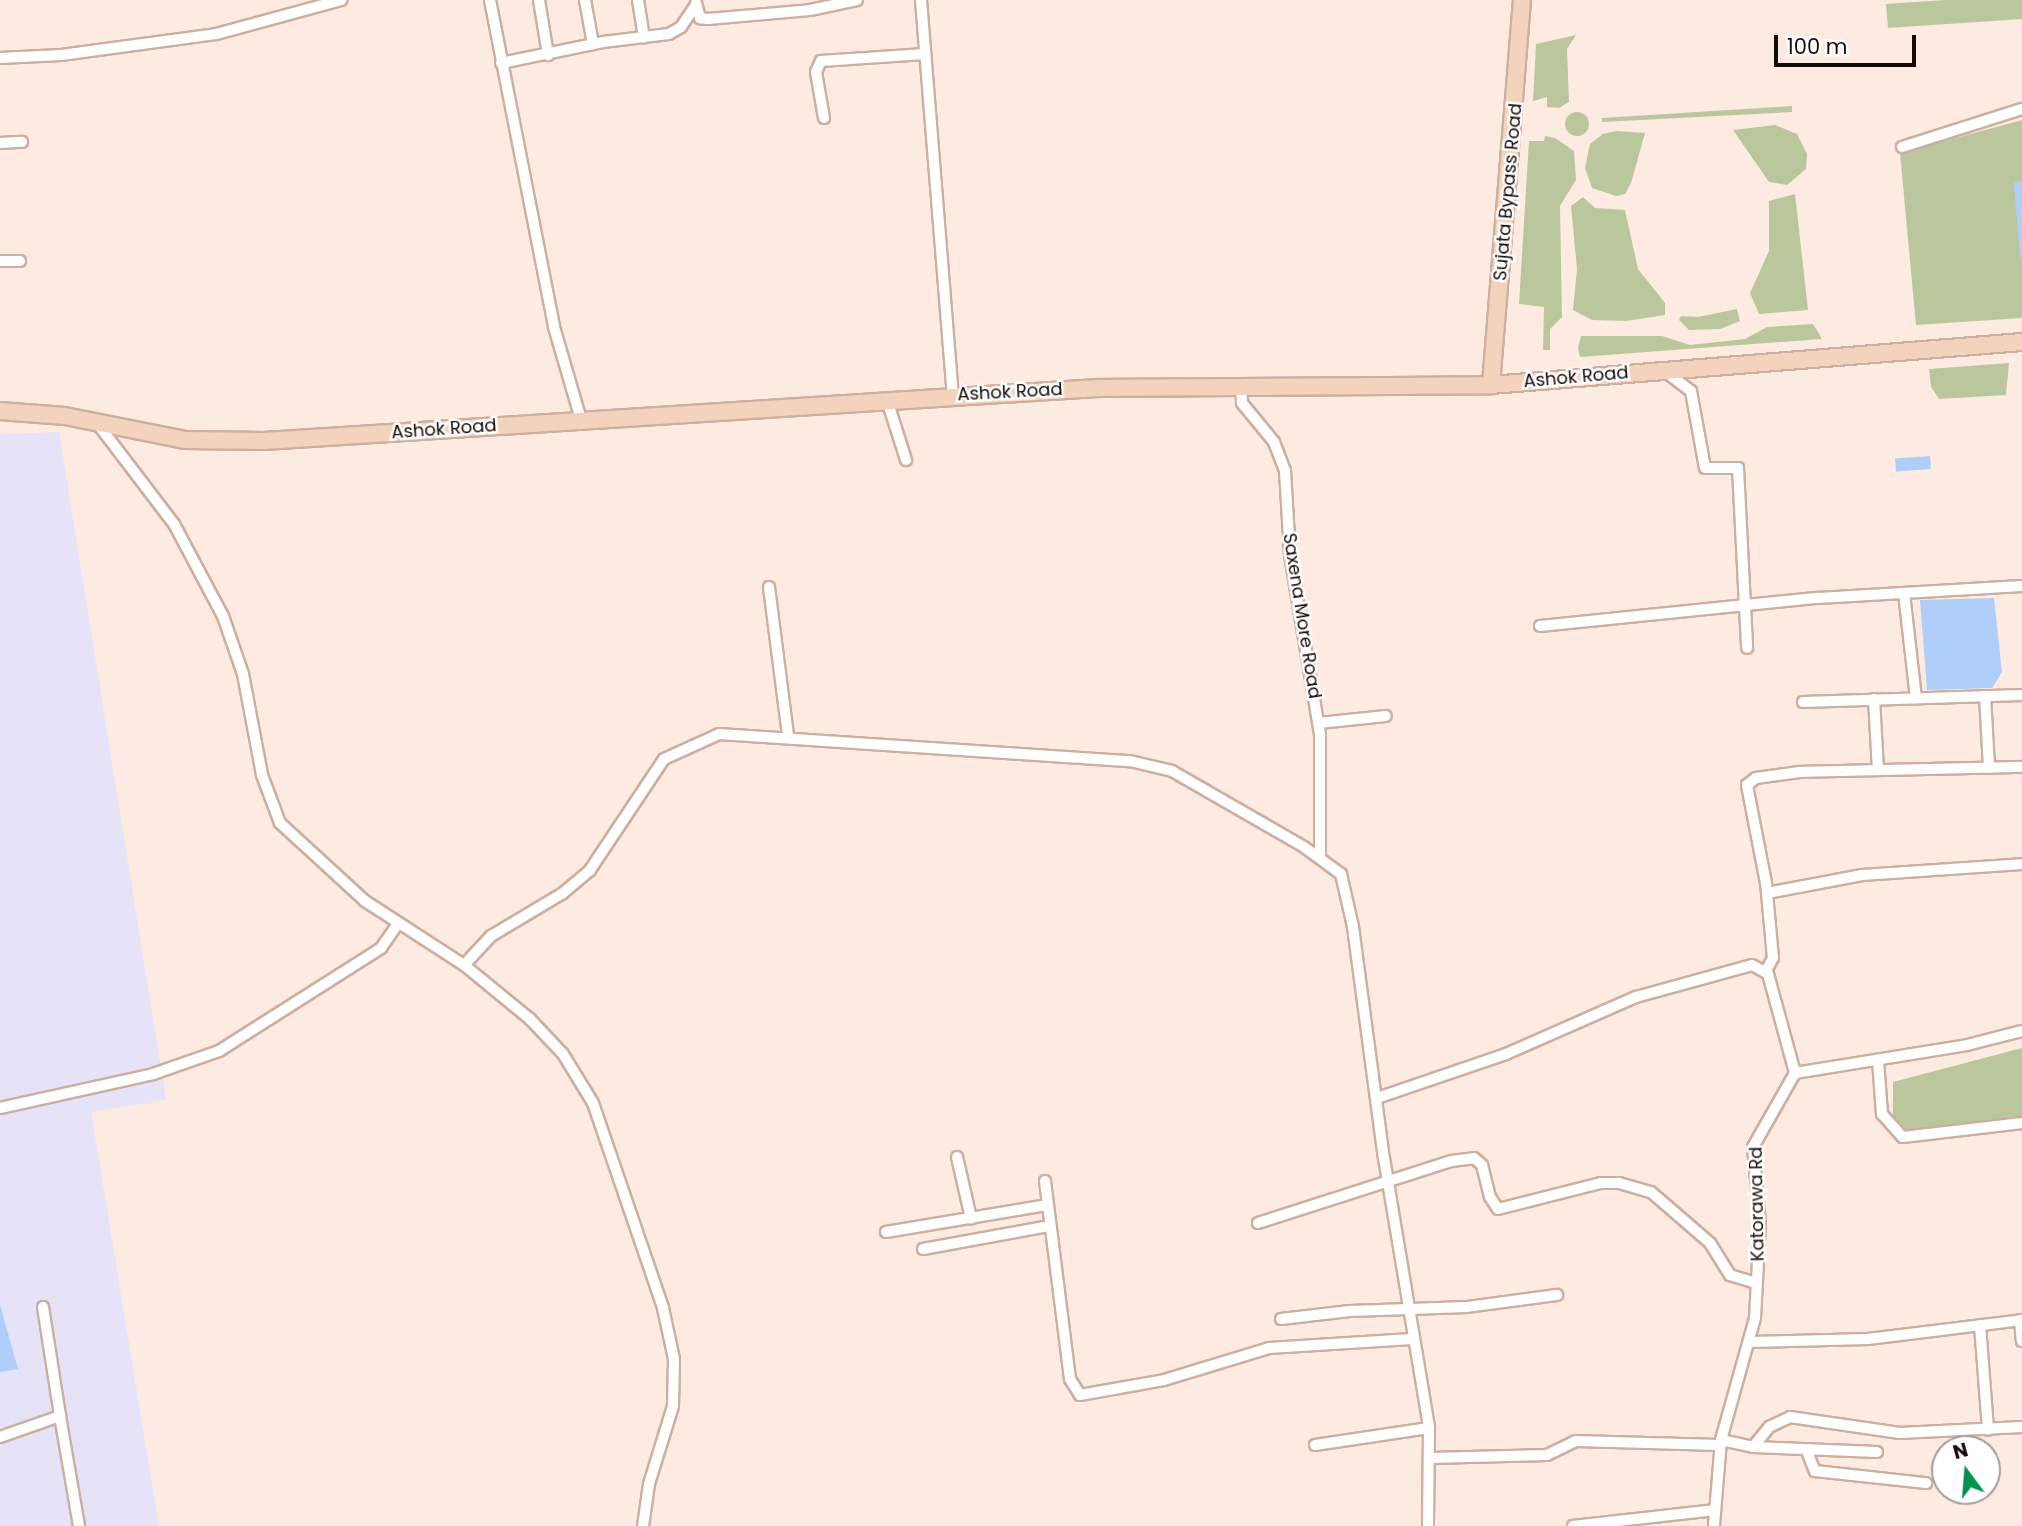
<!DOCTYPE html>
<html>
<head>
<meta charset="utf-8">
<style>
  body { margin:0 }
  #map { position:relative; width:2022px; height:1526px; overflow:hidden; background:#fdebe2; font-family:Poppins,sans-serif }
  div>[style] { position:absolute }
  .education>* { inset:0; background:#e6e2f8 }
  .green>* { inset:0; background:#bac79d }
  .round { border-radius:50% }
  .water>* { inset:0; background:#afcefa; transform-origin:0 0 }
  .roads { filter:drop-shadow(2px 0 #ccafa0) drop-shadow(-2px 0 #ccafa0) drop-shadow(0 2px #ccafa0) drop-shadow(0 -2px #ccafa0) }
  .street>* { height:10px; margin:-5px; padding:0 5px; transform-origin:5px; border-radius:5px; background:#fff }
  .secondary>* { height:16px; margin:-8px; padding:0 8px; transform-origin:8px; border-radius:8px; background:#f4d3bd }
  span { translate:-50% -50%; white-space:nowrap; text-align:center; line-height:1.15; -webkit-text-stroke:5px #fff; paint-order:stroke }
  .street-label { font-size:18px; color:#140a06 }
  .north { position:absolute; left:1931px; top:1435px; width:70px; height:70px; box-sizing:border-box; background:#fff; border:2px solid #a19d9b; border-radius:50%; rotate:344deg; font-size:19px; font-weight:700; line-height:28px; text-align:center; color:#140a06 }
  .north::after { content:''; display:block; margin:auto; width:24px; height:32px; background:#019151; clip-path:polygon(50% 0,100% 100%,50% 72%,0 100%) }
  .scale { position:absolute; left:1774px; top:35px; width:142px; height:32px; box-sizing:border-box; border:4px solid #140a06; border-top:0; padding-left:9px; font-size:21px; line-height:24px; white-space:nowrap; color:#140a06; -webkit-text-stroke:5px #fff; paint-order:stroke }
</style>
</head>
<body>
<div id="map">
  <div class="education">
    <div style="clip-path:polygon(59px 432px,166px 1100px,91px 1112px,159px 1526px,0 1526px,0 434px)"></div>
  </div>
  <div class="green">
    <div style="clip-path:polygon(1945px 0,2022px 0,2022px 19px,1888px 28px,1886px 4px)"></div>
    <div style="clip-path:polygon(1576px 35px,1567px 49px,1569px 102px,1559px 108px,1547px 107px,1547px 97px,1533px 101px,1536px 44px)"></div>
    <div style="clip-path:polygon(1792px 106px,1792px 112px,1602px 122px,1602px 118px)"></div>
    <div class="round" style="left:1565px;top:112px;width:24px;height:24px"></div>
    <div style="clip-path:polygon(2022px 120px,2022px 318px,1916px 325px,1900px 153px)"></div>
    <div style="clip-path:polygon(1775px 125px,1797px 134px,1807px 154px,1806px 169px,1787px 185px,1769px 182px,1733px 130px)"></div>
    <div style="clip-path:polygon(1616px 131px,1645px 133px,1631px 183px,1625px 194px,1616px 196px,1592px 188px,1585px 168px,1590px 144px,1603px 134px)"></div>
    <div style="clip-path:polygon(1545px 136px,1555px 138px,1574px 151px,1576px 180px,1560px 206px,1562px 317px,1550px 329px,1550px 350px,1543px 350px,1544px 307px,1519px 304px,1529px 141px,1544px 141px)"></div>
    <div style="clip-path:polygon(1795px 194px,1808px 310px,1759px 314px,1750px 293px,1769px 251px,1769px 201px)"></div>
    <div style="clip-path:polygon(1583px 197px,1595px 208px,1625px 210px,1638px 269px,1665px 303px,1665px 315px,1626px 321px,1592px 320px,1573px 310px,1577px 269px,1571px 206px)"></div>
    <div style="clip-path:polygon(1737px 309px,1740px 321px,1720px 329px,1689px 330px,1679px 320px,1681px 316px,1698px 317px)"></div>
    <div style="clip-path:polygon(1813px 324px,1822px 339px,1580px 357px,1578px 348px,1581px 336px,1662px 336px,1690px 345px,1745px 339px,1767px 327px)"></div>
    <div style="clip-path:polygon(2009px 363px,2006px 395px,1939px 399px,1931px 387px,1929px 369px)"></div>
    <div style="clip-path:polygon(2022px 1048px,2022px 1116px,1907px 1130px,1893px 1116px,1893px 1082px)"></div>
  </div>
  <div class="water">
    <div style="clip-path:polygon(2022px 181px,2022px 258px,2020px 258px,2014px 183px)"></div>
    <div style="left:1930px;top:456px;width:13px;height:35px;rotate:86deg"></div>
    <div style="clip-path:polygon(1994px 598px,2002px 672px,1992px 688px,1927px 690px,1920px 600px)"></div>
    <div style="clip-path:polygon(0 1305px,18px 1369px,0 1372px)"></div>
  </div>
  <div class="roads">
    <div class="street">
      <div style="left:490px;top:0;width:333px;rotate:78.9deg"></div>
      <div style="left:554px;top:327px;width:97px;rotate:73.8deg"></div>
      <div style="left:539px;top:0;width:56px;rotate:80.7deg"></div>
      <div style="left:585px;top:0;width:45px;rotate:79.7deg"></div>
      <div style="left:638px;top:0;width:38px;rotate:81deg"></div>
      <div style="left:921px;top:0;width:396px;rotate:85.4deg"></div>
      <div style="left:696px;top:3px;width:16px;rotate:75deg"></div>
      <div style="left:700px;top:18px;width:8px;rotate:7deg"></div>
      <div style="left:708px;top:19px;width:102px;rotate:-5deg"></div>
      <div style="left:810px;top:10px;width:48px;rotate:-12deg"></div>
      <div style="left:0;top:58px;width:61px;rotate:-2.8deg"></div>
      <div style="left:61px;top:55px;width:156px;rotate:-7.7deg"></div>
      <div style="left:216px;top:34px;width:130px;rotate:-15.2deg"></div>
      <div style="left:501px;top:63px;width:104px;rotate:-11.6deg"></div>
      <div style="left:603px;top:42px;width:66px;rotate:-6.9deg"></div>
      <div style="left:669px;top:34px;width:14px;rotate:-30deg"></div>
      <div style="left:681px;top:27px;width:27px;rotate:-56deg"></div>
      <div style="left:824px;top:118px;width:47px;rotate:-99.9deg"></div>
      <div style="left:816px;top:72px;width:12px;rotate:-66deg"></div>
      <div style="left:821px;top:61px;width:104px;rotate:-3.9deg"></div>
      <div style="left:0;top:143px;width:22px;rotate:-3deg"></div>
      <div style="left:1902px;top:147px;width:126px;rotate:-17.6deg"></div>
      <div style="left:0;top:261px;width:20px"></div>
      <div style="left:1663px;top:370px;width:35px;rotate:37deg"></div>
      <div style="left:1691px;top:391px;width:78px;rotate:79.7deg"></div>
      <div style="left:1705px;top:468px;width:33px"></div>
      <div style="left:1738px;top:468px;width:180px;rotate:87.1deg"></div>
      <div style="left:1241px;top:387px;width:16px;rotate:86deg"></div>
      <div style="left:1242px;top:403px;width:50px;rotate:50.6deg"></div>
      <div style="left:1274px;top:442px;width:31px;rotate:69deg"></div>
      <div style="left:1285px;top:471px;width:84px;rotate:86.6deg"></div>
      <div style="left:1290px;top:555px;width:182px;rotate:80.5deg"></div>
      <div style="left:1320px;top:735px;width:122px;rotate:90deg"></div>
      <div style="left:887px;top:400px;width:63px;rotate:72.4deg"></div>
      <div style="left:97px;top:423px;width:127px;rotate:52.7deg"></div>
      <div style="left:174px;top:524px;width:104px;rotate:62deg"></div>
      <div style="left:223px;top:616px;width:61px;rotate:71deg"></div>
      <div style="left:243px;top:674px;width:103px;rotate:79.3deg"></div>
      <div style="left:262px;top:775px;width:51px;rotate:69.4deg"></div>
      <div style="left:280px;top:823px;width:115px;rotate:42.5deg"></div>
      <div style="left:365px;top:901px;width:118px;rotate:32.9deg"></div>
      <div style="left:464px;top:965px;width:85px;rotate:39.3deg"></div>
      <div style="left:530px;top:1019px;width:48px;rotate:46.7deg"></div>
      <div style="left:563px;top:1054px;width:57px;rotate:58.5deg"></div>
      <div style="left:593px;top:1103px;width:217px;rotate:71.1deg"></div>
      <div style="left:663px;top:1308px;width:52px;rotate:77.8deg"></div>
      <div style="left:674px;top:1359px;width:47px;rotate:91.2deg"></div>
      <div style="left:673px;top:1406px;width:82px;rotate:107.1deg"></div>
      <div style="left:649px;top:1484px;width:42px;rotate:98.1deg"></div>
      <div style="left:769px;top:587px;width:150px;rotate:82.7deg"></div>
      <div style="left:1904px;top:593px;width:106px;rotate:83.5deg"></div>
      <div style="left:1540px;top:626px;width:279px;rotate:-5.8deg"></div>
      <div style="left:1818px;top:598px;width:204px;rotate:-3.4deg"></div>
      <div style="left:1985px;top:696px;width:72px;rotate:86.8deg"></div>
      <div style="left:1874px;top:699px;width:71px;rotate:86.8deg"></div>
      <div style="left:1803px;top:702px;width:219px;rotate:-1.8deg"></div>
      <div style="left:1319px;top:723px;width:67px;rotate:-6deg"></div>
      <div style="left:1767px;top:893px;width:97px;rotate:-10.7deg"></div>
      <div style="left:1862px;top:875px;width:160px;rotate:-3.9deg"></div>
      <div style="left:464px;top:965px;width:40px;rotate:-47deg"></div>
      <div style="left:491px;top:936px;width:84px;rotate:-30.8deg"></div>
      <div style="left:563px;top:893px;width:35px;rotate:-40deg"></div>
      <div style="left:590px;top:870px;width:133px;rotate:-56.3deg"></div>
      <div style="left:664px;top:759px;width:60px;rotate:-24.4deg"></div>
      <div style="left:719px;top:734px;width:412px;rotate:3.8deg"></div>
      <div style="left:1130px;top:761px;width:43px;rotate:13.4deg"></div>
      <div style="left:1172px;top:771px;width:152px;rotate:29.9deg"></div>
      <div style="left:1304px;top:847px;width:46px;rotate:36.1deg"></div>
      <div style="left:1341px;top:874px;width:54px;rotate:77.2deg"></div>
      <div style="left:1353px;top:927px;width:233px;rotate:82.4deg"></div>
      <div style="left:1384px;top:1158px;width:274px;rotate:80.5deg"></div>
      <div style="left:1429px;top:1428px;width:98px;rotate:90.6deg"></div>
      <div style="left:1766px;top:971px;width:15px;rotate:-62deg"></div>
      <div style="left:1773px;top:958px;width:75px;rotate:-95.3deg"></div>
      <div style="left:1766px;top:883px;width:100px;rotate:-101deg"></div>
      <div style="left:1747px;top:785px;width:11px;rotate:-38deg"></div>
      <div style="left:1756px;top:778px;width:44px;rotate:-7.8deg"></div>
      <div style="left:1800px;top:772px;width:222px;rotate:-1.3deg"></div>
      <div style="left:1878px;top:1060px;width:54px;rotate:85.8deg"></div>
      <div style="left:1882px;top:1114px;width:31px;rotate:48deg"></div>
      <div style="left:1903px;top:1137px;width:120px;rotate:-6.7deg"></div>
      <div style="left:1795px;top:1073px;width:174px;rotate:-9.2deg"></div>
      <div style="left:1967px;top:1045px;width:57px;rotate:-14.3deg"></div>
      <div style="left:1377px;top:1098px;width:136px;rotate:-18.8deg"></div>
      <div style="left:1506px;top:1054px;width:142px;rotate:-23.7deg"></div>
      <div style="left:1636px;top:997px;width:120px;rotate:-15.4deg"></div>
      <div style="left:1752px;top:965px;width:18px;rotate:29deg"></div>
      <div style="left:1768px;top:974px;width:103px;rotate:74.7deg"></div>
      <div style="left:1795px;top:1073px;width:85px;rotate:119.6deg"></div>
      <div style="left:1753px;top:1147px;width:76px;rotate:84.7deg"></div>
      <div style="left:1760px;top:1223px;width:95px;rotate:93deg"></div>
      <div style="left:1755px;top:1318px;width:127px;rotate:105.6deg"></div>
      <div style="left:1721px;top:1440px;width:86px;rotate:94.7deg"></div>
      <div style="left:0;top:1108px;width:157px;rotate:-12.5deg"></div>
      <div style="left:153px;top:1074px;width:70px;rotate:-19.2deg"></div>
      <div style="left:219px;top:1051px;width:192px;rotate:-32.4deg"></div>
      <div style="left:381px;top:948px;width:29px;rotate:-55deg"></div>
      <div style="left:957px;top:1157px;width:63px;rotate:77.1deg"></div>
      <div style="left:1045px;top:1181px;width:200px;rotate:82.8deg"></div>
      <div style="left:1070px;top:1379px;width:19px;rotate:58deg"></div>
      <div style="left:1080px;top:1395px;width:85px;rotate:-10.1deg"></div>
      <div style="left:1164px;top:1380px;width:110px;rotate:-16.9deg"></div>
      <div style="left:1269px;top:1348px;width:143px;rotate:-3.6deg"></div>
      <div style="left:1258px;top:1223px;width:203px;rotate:-17.8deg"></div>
      <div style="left:1451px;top:1161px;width:23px;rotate:-7deg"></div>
      <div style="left:1474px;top:1158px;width:11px;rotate:41deg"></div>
      <div style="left:1482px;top:1165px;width:33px;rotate:76deg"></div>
      <div style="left:1490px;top:1197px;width:14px;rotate:56deg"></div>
      <div style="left:1498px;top:1209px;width:106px;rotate:-14.2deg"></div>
      <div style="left:1601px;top:1183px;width:18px"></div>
      <div style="left:1619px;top:1183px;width:33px;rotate:16deg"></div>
      <div style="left:1651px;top:1192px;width:78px;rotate:40.8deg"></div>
      <div style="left:1710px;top:1243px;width:38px;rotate:58deg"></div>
      <div style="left:1730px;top:1275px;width:28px;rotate:17deg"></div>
      <div style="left:886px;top:1232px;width:164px;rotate:-9.5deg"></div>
      <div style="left:923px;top:1249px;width:129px;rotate:-10.3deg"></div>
      <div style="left:43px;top:1307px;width:110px;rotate:81.1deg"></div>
      <div style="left:1281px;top:1319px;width:69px;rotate:-6.6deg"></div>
      <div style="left:1350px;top:1311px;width:117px;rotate:-2deg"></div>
      <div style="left:1467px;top:1307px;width:91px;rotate:-7.6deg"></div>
      <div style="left:2020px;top:1320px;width:21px;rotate:85deg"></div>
      <div style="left:1980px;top:1325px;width:105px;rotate:85.6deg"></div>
      <div style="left:1751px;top:1342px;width:117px;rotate:-1.5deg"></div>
      <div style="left:1868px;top:1339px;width:155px;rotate:-7deg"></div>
      <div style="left:0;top:1437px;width:64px;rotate:-19.3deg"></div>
      <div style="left:60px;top:1416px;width:112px;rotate:80.2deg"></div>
      <div style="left:1721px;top:1440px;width:33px;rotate:12deg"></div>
      <div style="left:1753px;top:1447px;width:26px;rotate:-51deg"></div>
      <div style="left:1769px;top:1427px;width:23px;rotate:-25deg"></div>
      <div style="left:1790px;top:1417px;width:111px;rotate:8.3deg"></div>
      <div style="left:1900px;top:1433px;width:122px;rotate:-2.8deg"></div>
      <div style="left:1315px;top:1445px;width:115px;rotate:-8.5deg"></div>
      <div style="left:1753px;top:1447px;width:124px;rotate:2.3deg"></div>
      <div style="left:1806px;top:1449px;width:24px;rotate:68deg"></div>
      <div style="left:1815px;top:1471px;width:112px;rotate:6.2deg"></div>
      <div style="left:1430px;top:1458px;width:117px;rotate:-1.5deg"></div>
      <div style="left:1547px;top:1455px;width:32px;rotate:-26deg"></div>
      <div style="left:1576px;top:1441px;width:144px;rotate:1.6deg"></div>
      <div style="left:1573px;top:1526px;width:143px;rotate:-6.4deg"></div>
    </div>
    <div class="secondary">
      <div style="left:1491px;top:385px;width:386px;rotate:-85.4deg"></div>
      <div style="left:0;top:411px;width:65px;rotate:4.4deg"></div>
      <div style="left:65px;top:416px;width:122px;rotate:11.3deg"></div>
      <div style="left:185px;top:440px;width:79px;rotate:0.7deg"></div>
      <div style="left:264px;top:441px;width:836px;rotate:-3.64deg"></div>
      <div style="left:1098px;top:388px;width:393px;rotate:-0.4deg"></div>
      <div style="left:1491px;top:385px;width:533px;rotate:-4.63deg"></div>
    </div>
  </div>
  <div class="street-label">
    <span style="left:1508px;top:192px;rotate:-85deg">Sujata Bypass Road</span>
    <span style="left:1576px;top:377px;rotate:-5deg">Ashok Road</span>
    <span style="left:1010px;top:392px;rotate:-3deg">Ashok Road</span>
    <span style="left:444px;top:429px;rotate:-4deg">Ashok Road</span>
    <span style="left:1302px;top:616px;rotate:81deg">Saxena More Road</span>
    <span style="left:1757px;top:1204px;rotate:-91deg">Katorawa Rd</span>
  </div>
  <div class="north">N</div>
  <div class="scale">100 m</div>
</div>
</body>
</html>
